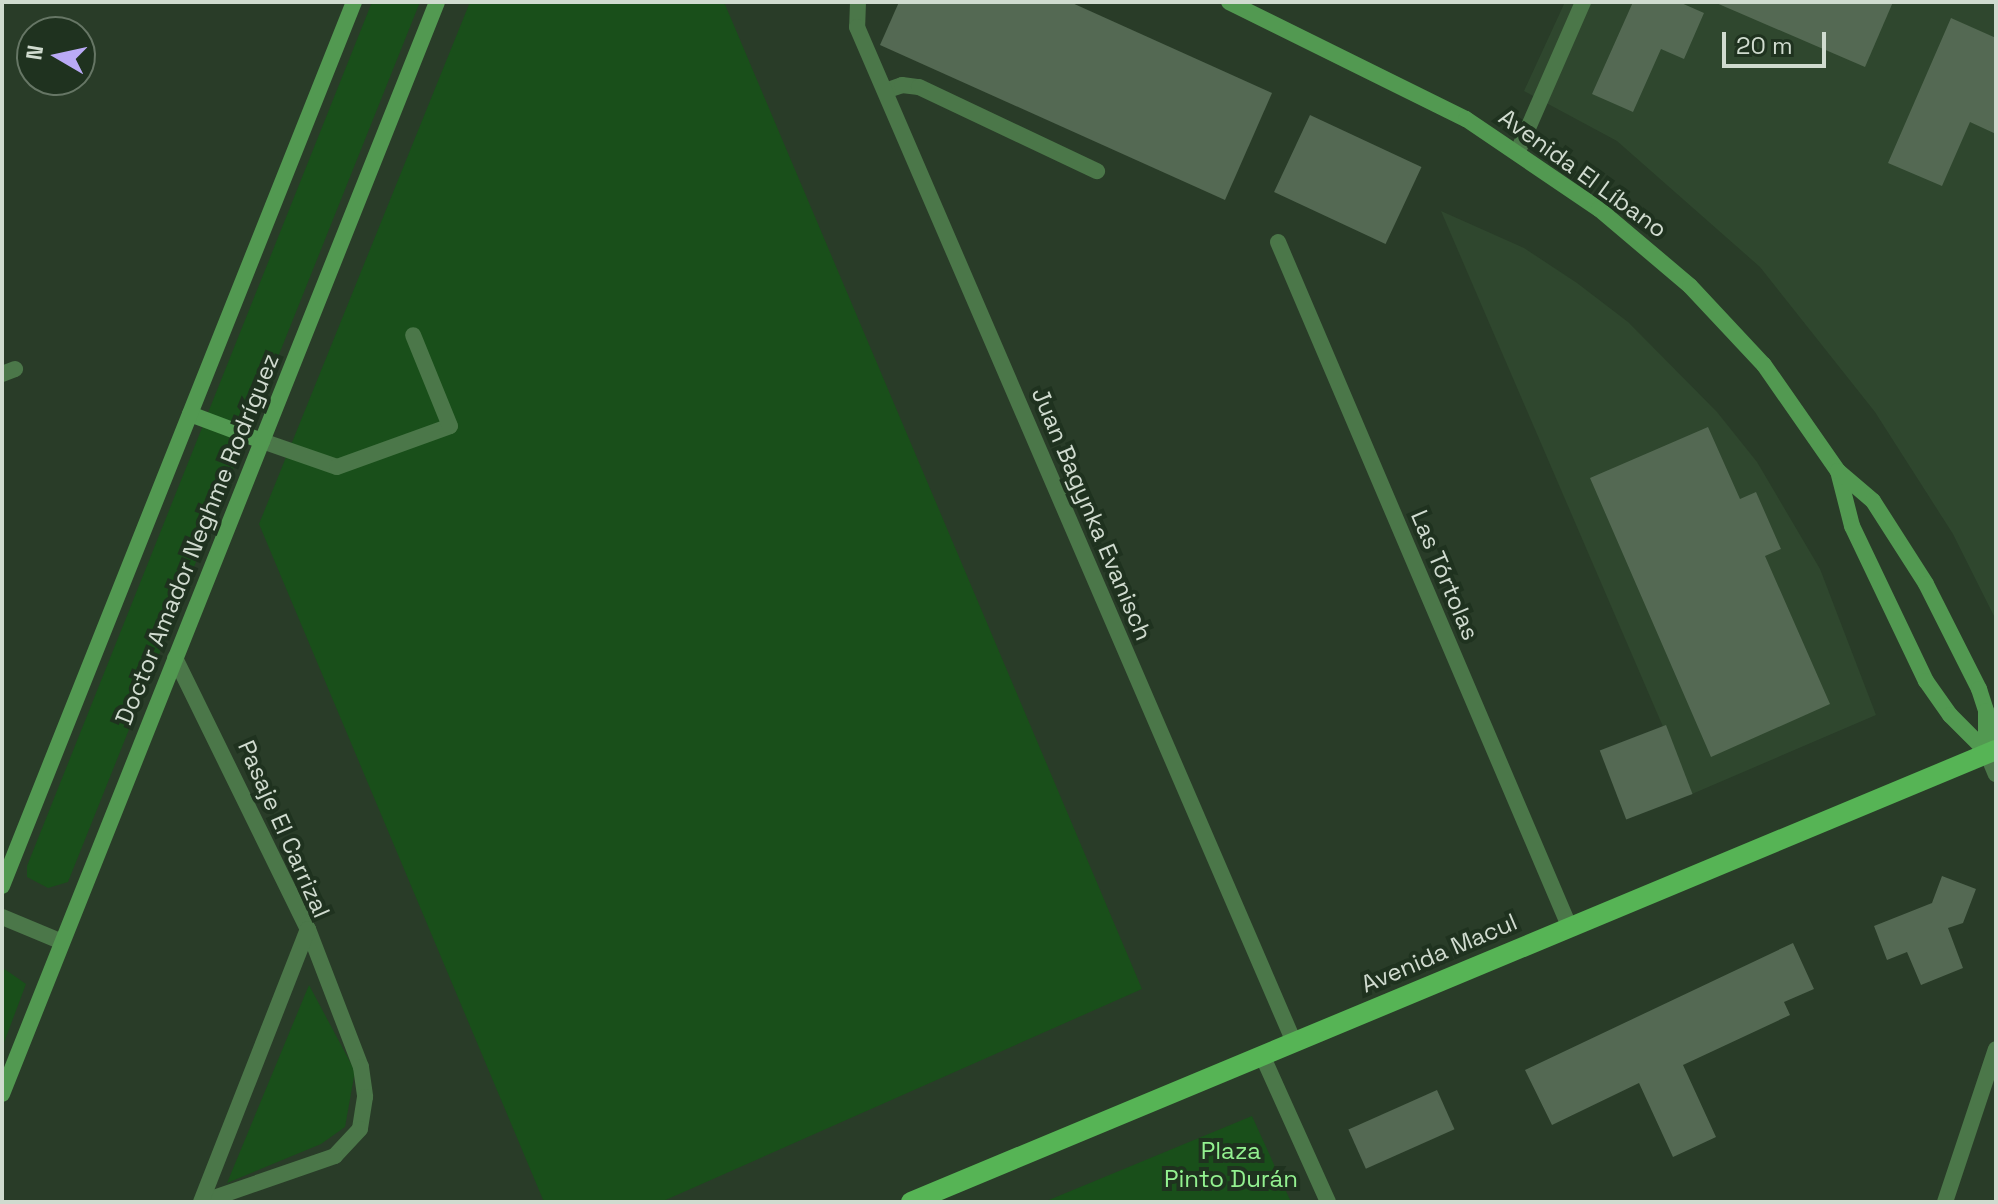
<!DOCTYPE html>
<html>
<head>
<meta charset="utf-8">
<style>
  body { margin:0 }
  #map { position:relative; width:1998px; height:1204px; overflow:hidden; background:#293c28; font-family:"Space Grotesk",sans-serif }
  div>[style] { position:absolute }
  .built>* { inset:0; background:#2f472e }
  .green>* { inset:0; background:#194f1a }
  .building>* { inset:0; background:#546953; transform-origin:0 0 }
  .service>* { height:16px; margin:-8px; padding:0 8px; transform-origin:8px; border-radius:8px; background:#4b7749 }
  .minor>* { height:16px; margin:-8px; padding:0 8px; transform-origin:8px; border-radius:8px; background:#4b7749 }
  .tertiary>* { height:16px; margin:-8px; padding:0 8px; transform-origin:8px; border-radius:8px; background:#4b7749 }
  .secondary>* { height:16px; margin:-8px; padding:0 8px; transform-origin:8px; border-radius:8px; background:#529951 }
  .primary>* { height:20px; margin:-10px; padding:0 10px; transform-origin:10px; border-radius:10px; background:#56b455 }
  span { translate:-50% -50%; white-space:nowrap; text-align:center; line-height:1.15; -webkit-text-stroke:8px #1f321f; paint-order:stroke }
  .street-label { font-size:24px; color:#d0dbcf }
  .park-label { font-size:24px; color:#93f190 }
  .frame { position:absolute; inset:0; border:4px solid #d0dbcf; pointer-events:none }
  .north { position:absolute; left:16px; top:16px; width:80px; height:80px; box-sizing:border-box; background:#1f321f; border:2px solid #667665; border-radius:50%; rotate:279deg; font-size:22px; font-weight:700; line-height:32px; text-align:center; color:#d0dbcf }
  .north::after { content:''; display:block; margin:auto; width:28px; height:36px; background:#baaaf6; clip-path:polygon(50% 0,100% 100%,50% 72%,0 100%) }
  .scale { position:absolute; left:1722px; top:32px; width:104px; height:36px; box-sizing:border-box; border:4px solid #d0dbcf; border-top:0; padding-left:10px; font-size:24px; line-height:28px; white-space:nowrap; color:#d0dbcf; -webkit-text-stroke:6px #1f321f; paint-order:stroke }
</style>
</head>
<body>
<div id="map">
  <div class="built">
    <div style="clip-path:polygon(1565px 2px,1996px 2px,1996px 620px,1953px 534px,1875px 412px,1760px 267px,1617px 141px,1524px 91px)"></div>
    <div style="clip-path:polygon(1441px 211px,1524px 248px,1577px 283px,1628px 322px,1717px 412px,1757px 462px,1820px 569px,1876px 715px,1692px 794px)"></div>
  </div>
  <div class="green">
    <div style="clip-path:polygon(372px 2px,420px 2px,68px 882px,48px 888px,27px 877px,27px 866px)"></div>
    <div style="clip-path:polygon(470px 2px,724px 2px,1142px 989px,661px 1202px,544px 1202px,259px 524px)"></div>
    <div style="clip-path:polygon(3px 968px,26px 984px,2px 1048px,2px 968px)"></div>
    <div style="clip-path:polygon(309px 985px,355px 1071px,345px 1127px,321px 1144px,227px 1183px)"></div>
    <div style="clip-path:polygon(1252px 1116px,1291px 1202px,1044px 1202px)"></div>
  </div>
  <div class="building">
    <div style="clip-path:polygon(899px 2px,1070px 2px,1272px 93px,1225px 200px,880px 45px)"></div>
    <div style="clip-path:polygon(1633px 2px,1679px 2px,1704px 13px,1684px 59px,1661px 49px,1633px 112px,1592px 94px)"></div>
    <div style="clip-path:polygon(1714px 2px,1893px 2px,1865px 67px)"></div>
    <div style="clip-path:polygon(1951px 18px,1996px 38px,1996px 134px,1970px 122px,1942px 186px,1888px 163px)"></div>
    <div style="left:1310px;top:115px;width:123px;height:85px;rotate:25deg"></div>
    <div style="clip-path:polygon(1708px 427px,1740px 499px,1756px 492px,1781px 549px,1765px 556px,1830px 704px,1711px 757px,1590px 478px)"></div>
    <div style="left:1666px;top:725px;width:74px;height:71px;rotate:69deg"></div>
    <div style="clip-path:polygon(1942px 876px,1976px 889px,1963px 923px,1948px 928px,1963px 968px,1921px 985px,1907px 952px,1887px 960px,1874px 926px,1932px 903px)"></div>
    <div style="clip-path:polygon(1793px 943px,1814px 989px,1784px 1002px,1790px 1015px,1683px 1065px,1716px 1137px,1673px 1157px,1639px 1083px,1552px 1125px,1525px 1070px)"></div>
    <div style="left:1437px;top:1090px;width:43px;height:97px;rotate:66deg"></div>
  </div>
  <div class="service">
    <div style="left:885px;top:91px;width:18px;rotate:-19deg"></div>
    <div style="left:902px;top:85px;width:17px;rotate:7deg"></div>
    <div style="left:919px;top:87px;width:197px;rotate:25.3deg"></div>
    <div style="left:1518px;top:151px;width:163px;rotate:-66.4deg"></div>
    <div style="left:262px;top:441px;width:79px;rotate:19.1deg"></div>
    <div style="left:337px;top:467px;width:120px;rotate:-19.9deg"></div>
    <div style="left:450px;top:426px;width:98px;rotate:-112.1deg"></div>
  </div>
  <div class="minor">
    <div style="left:858px;top:2px;width:25px;rotate:92deg"></div>
    <div style="left:857px;top:27px;width:1105px;rotate:66.71deg"></div>
    <div style="left:1278px;top:242px;width:743px;rotate:66.95deg"></div>
    <div style="left:2px;top:374px;width:14px;rotate:-21deg"></div>
    <div style="left:175px;top:658px;width:302px;rotate:63.9deg"></div>
    <div style="left:308px;top:929px;width:148px;rotate:69deg"></div>
    <div style="left:361px;top:1067px;width:30px;rotate:82deg"></div>
    <div style="left:365px;top:1097px;width:32px;rotate:99deg"></div>
    <div style="left:360px;top:1129px;width:37px;rotate:133deg"></div>
    <div style="left:335px;top:1156px;width:141px;rotate:160.9deg"></div>
    <div style="left:2px;top:917px;width:65px;rotate:22.6deg"></div>
    <div style="left:201px;top:1202px;width:293px;rotate:-68.6deg"></div>
  </div>
  <div class="tertiary">
    <div style="left:1986px;top:751px;width:25px;rotate:67deg"></div>
    <div style="left:1262px;top:1055px;width:161px;rotate:65.8deg"></div>
    <div style="left:1945px;top:1202px;width:161px;rotate:-71.6deg"></div>
  </div>
  <div class="secondary">
    <div style="left:1229px;top:2px;width:264px;rotate:26.3deg"></div>
    <div style="left:1466px;top:119px;width:161px;rotate:34.1deg"></div>
    <div style="left:1599px;top:209px;width:119px;rotate:40.2deg"></div>
    <div style="left:1690px;top:286px;width:108px;rotate:46.9deg"></div>
    <div style="left:1764px;top:365px;width:129px;rotate:55.1deg"></div>
    <div style="left:1838px;top:471px;width:57px;rotate:75.7deg"></div>
    <div style="left:1852px;top:526px;width:172px;rotate:64.5deg"></div>
    <div style="left:1926px;top:681px;width:42px;rotate:54.8deg"></div>
    <div style="left:1950px;top:715px;width:51px;rotate:45deg"></div>
    <div style="left:190px;top:414px;width:77px;rotate:20.6deg"></div>
    <div style="left:1838px;top:471px;width:46px;rotate:40.6deg"></div>
    <div style="left:1873px;top:501px;width:98px;rotate:57.4deg"></div>
    <div style="left:1926px;top:584px;width:118px;rotate:63.2deg"></div>
    <div style="left:1979px;top:689px;width:23px;rotate:72deg"></div>
    <div style="left:1986px;top:711px;width:40px;rotate:90deg"></div>
    <div style="left:2px;top:886px;width:952px;rotate:-68.29deg"></div>
    <div style="left:2px;top:1094px;width:1175px;rotate:-68.28deg"></div>
  </div>
  <div class="primary">
    <div style="left:911px;top:1202px;width:1175px;rotate:-22.62deg"></div>
  </div>
  <div class="street-label">
    <span style="left:1583px;top:173px;rotate:36deg">Avenida El Líbano</span>
    <span style="left:1092px;top:514px;rotate:67deg">Juan Bagynka Evanisch</span>
    <span style="left:197px;top:539px;rotate:-68deg">Doctor Amador Neghme Rodríguez</span>
    <span style="left:1445px;top:575px;rotate:67deg">Las Tórtolas</span>
    <span style="left:284px;top:829px;rotate:66deg">Pasaje El Carrizal</span>
    <span style="left:1439px;top:953px;rotate:-23deg">Avenida Macul</span>
  </div>
  <div class="park-label">
    <span style="left:1231px;top:1165px">Plaza<br>Pinto Durán</span>
  </div>
  <div class="frame"></div>
  <div class="north">N</div>
  <div class="scale">20 m</div>
</div>
</body>
</html>
